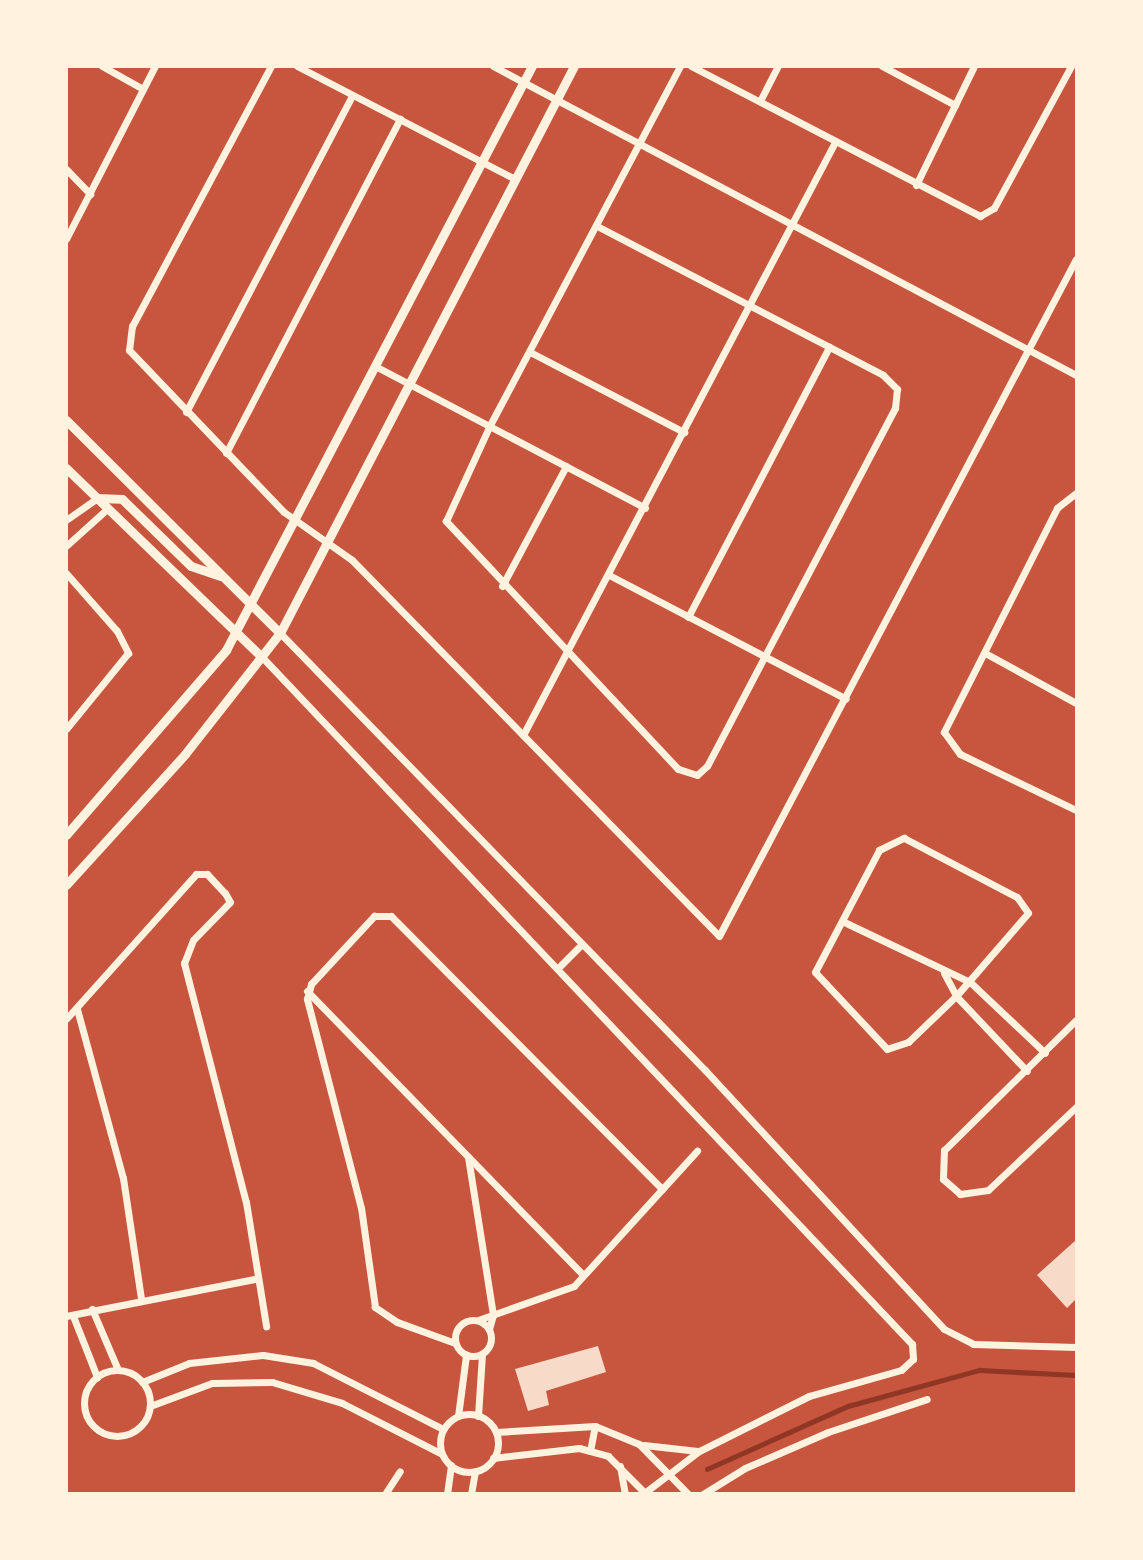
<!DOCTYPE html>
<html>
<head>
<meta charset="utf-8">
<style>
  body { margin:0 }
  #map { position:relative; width:1143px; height:1560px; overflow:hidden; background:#c8553d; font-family:Figtree,sans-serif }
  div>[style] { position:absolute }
  .stream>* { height:4.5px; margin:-2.25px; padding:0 2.25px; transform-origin:2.25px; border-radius:2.25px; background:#8f3625 }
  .building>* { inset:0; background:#f7dbc8 }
  .minor>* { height:7px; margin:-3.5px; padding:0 3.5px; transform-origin:3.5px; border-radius:3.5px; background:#fff3e0 }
  .minor>.ring { margin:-3.5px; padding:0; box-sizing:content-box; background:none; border:7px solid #fff3e0; border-radius:50% }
  .tertiary>* { height:9px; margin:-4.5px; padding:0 4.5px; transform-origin:4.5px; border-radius:4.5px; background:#fff3e0 }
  span { translate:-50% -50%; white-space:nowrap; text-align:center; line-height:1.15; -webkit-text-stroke:7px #fff3e0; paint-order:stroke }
  .frame { position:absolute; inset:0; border:68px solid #fff3e0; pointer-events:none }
</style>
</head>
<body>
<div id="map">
  <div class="stream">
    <div style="left:707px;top:1469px;width:154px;rotate:-24.1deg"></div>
    <div style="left:848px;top:1406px;width:137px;rotate:-15.3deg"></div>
    <div style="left:980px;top:1370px;width:96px;rotate:3deg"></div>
  </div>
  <div class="building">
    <div style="clip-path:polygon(1076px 1240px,1076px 1299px,1067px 1308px,1037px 1275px)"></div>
    <div style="clip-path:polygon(598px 1346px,606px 1372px,546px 1391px,549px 1405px,528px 1411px,515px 1369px)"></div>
  </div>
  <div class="minor">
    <div style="left:102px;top:66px;width:47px;rotate:29.3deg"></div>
    <div style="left:271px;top:66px;width:295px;rotate:118.1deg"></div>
    <div style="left:132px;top:326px;width:24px;rotate:97deg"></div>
    <div style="left:129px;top:350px;width:224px;rotate:46.3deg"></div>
    <div style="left:284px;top:512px;width:83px;rotate:35.2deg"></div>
    <div style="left:352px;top:560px;width:525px;rotate:45.69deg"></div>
    <div style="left:719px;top:936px;width:765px;rotate:-62.2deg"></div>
    <div style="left:297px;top:66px;width:246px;rotate:27.4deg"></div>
    <div style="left:493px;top:66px;width:660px;rotate:27.92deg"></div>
    <div style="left:691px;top:66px;width:326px;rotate:27.4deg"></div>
    <div style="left:980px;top:216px;width:16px;rotate:-30deg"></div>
    <div style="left:994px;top:208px;width:162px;rotate:-61.5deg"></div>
    <div style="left:882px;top:66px;width:83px;rotate:28.1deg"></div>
    <div style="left:760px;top:101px;width:39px;rotate:-63deg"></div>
    <div style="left:66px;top:169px;width:35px;rotate:46deg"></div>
    <div style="left:916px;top:185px;width:132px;rotate:-64deg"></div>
    <div style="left:597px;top:226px;width:322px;rotate:27.5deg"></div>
    <div style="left:883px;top:375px;width:20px;rotate:45deg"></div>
    <div style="left:897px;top:389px;width:19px;rotate:96deg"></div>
    <div style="left:895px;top:408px;width:404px;rotate:117.7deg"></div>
    <div style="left:707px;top:766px;width:13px;rotate:138deg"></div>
    <div style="left:697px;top:775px;width:20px;rotate:-162deg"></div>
    <div style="left:678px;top:769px;width:340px;rotate:-133.1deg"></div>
    <div style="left:446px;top:521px;width:106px;rotate:-65.4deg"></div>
    <div style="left:490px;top:425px;width:406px;rotate:-62.1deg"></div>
    <div style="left:66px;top:239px;width:195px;rotate:-62.8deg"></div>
    <div style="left:530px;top:352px;width:174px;rotate:27.5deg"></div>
    <div style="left:375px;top:366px;width:305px;rotate:27.7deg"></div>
    <div style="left:186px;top:412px;width:357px;rotate:-62.3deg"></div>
    <div style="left:226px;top:453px;width:377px;rotate:-62.5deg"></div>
    <div style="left:1076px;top:493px;width:24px;rotate:142deg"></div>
    <div style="left:1057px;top:508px;width:251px;rotate:116.8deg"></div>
    <div style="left:944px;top:732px;width:27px;rotate:54deg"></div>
    <div style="left:960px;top:754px;width:129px;rotate:25.8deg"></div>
    <div style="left:66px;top:520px;width:38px;rotate:-35deg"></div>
    <div style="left:66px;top:546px;width:55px;rotate:-42.1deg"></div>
    <div style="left:66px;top:573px;width:77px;rotate:48.7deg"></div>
    <div style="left:117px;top:631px;width:25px;rotate:63deg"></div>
    <div style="left:128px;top:653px;width:98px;rotate:129.2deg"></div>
    <div style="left:609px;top:575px;width:267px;rotate:27.6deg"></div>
    <div style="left:502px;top:586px;width:136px;rotate:-61.9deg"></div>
    <div style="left:688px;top:617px;width:305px;rotate:-62.4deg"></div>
    <div style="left:280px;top:633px;width:610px;rotate:45.8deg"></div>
    <div style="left:705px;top:1070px;width:352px;rotate:47.3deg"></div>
    <div style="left:944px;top:1329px;width:33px;rotate:27deg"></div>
    <div style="left:973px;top:1344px;width:103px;rotate:1.7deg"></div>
    <div style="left:985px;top:653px;width:104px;rotate:28.8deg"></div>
    <div style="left:262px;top:657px;width:946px;rotate:46.59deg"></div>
    <div style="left:912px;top:1344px;width:15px;rotate:86deg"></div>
    <div style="left:913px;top:1359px;width:16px;rotate:137deg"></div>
    <div style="left:901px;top:1370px;width:96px;rotate:164.2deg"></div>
    <div style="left:809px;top:1396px;width:123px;rotate:153.4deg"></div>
    <div style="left:699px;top:1451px;width:71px;rotate:142.5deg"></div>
    <div style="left:523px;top:735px;width:670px;rotate:-62.25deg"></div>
    <div style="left:904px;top:838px;width:127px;rotate:27.6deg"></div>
    <div style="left:1017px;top:897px;width:19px;rotate:55deg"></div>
    <div style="left:1028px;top:913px;width:110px;rotate:130.9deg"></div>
    <div style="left:956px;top:996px;width:66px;rotate:136.2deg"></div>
    <div style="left:908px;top:1042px;width:22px;rotate:162deg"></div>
    <div style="left:887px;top:1049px;width:105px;rotate:-133.1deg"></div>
    <div style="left:815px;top:972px;width:138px;rotate:-62.3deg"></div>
    <div style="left:879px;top:850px;width:28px;rotate:-26deg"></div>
    <div style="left:842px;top:921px;width:142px;rotate:25.5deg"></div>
    <div style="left:970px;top:982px;width:103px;rotate:43.4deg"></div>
    <div style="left:560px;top:966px;width:31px;rotate:-45deg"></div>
    <div style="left:944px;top:973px;width:26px;rotate:62deg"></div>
    <div style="left:956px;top:996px;width:103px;rotate:46.6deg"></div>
    <div style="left:307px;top:991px;width:396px;rotate:45.8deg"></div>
    <div style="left:77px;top:1009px;width:175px;rotate:74.8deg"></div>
    <div style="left:123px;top:1178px;width:121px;rotate:81.5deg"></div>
    <div style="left:66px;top:1019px;width:195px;rotate:-48.1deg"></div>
    <div style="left:196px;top:874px;width:11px"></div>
    <div style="left:207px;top:874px;width:26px;rotate:47deg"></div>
    <div style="left:225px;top:893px;width:10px;rotate:61deg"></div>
    <div style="left:230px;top:902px;width:53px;rotate:134.2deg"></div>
    <div style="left:193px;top:940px;width:25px;rotate:111deg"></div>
    <div style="left:184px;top:963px;width:247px;rotate:75.5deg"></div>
    <div style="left:246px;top:1202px;width:126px;rotate:80.8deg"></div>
    <div style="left:1076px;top:1020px;width:185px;rotate:135.4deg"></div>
    <div style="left:944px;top:1150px;width:29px;rotate:92deg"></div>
    <div style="left:943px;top:1179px;width:23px;rotate:41deg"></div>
    <div style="left:960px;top:1194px;width:28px;rotate:-8deg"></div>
    <div style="left:988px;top:1190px;width:121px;rotate:-43.3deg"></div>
    <div style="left:468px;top:1157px;width:160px;rotate:81deg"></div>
    <div style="left:493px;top:1315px;width:15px;rotate:106deg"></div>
    <div style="left:92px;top:1309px;width:66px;rotate:66.9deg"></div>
    <div style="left:66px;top:1316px;width:192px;rotate:-11.1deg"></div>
    <div style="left:73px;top:1316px;width:66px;rotate:68.5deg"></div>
    <div class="ring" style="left:455px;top:1320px;width:29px;height:29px"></div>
    <div style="left:478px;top:1320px;width:102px;rotate:-19.5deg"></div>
    <div style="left:574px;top:1286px;width:183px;rotate:-47.7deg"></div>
    <div style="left:455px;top:1343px;width:62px;rotate:-160.1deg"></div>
    <div style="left:397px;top:1322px;width:27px;rotate:-146deg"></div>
    <div style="left:375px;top:1307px;width:100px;rotate:-98deg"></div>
    <div style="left:361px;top:1208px;width:216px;rotate:-104.5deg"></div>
    <div style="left:307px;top:999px;width:16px;rotate:-75deg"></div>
    <div style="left:311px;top:984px;width:93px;rotate:-47.2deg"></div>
    <div style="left:374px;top:916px;width:17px"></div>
    <div style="left:391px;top:916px;width:385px;rotate:45.2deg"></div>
    <div class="ring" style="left:84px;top:1370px;width:59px;height:59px"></div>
    <div style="left:142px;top:1382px;width:51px;rotate:-22deg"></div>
    <div style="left:189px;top:1363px;width:74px;rotate:-6.2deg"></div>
    <div style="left:263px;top:1355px;width:51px;rotate:9.1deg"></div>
    <div style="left:313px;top:1363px;width:146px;rotate:26.9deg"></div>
    <div style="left:150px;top:1406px;width:66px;rotate:-20.4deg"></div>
    <div style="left:212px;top:1383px;width:60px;rotate:-1deg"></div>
    <div style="left:272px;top:1382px;width:73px;rotate:16.7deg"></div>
    <div style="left:342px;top:1403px;width:112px;rotate:27deg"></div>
    <div class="ring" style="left:440px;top:1414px;width:51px;height:51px"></div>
    <div style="left:458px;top:1416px;width:62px;rotate:-82.5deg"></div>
    <div style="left:478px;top:1416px;width:62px;rotate:-86.3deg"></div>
    <div style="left:496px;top:1432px;width:99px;rotate:-3.5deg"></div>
    <div style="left:595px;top:1426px;width:48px;rotate:22.2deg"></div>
    <div style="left:639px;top:1444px;width:70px;rotate:45.6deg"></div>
    <div style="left:644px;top:1445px;width:54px;rotate:6.3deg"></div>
    <div style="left:590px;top:1451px;width:25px;rotate:-79deg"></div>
    <div style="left:493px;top:1458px;width:87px;rotate:-6.6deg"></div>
    <div style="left:579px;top:1448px;width:30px;rotate:15deg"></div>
    <div style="left:608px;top:1456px;width:54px;rotate:45deg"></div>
    <div style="left:620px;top:1466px;width:28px;rotate:80deg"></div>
    <div style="left:385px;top:1494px;width:27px;rotate:-57deg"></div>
    <div style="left:447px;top:1494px;width:29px;rotate:-82deg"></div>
    <div style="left:471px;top:1494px;width:23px;rotate:-80deg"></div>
    <div style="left:703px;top:1494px;width:49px;rotate:-31.8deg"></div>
    <div style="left:745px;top:1468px;width:90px;rotate:-23.4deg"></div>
    <div style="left:828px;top:1432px;width:104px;rotate:-18.4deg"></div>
  </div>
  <div class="tertiary">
    <div style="left:66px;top:420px;width:302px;rotate:44.9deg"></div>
    <div style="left:66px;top:468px;width:272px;rotate:44deg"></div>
    <div style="left:97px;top:498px;width:25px;rotate:2deg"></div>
    <div style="left:122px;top:499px;width:96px;rotate:44.2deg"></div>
    <div style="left:191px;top:566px;width:31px;rotate:19deg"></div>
    <div style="left:66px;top:835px;width:245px;rotate:-49.1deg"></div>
    <div style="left:226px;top:650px;width:659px;rotate:-62.35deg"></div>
    <div style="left:66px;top:885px;width:177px;rotate:-47.7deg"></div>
    <div style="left:185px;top:754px;width:154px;rotate:-51.9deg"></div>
    <div style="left:280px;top:633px;width:639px;rotate:-62.59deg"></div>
  </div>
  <div class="frame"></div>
</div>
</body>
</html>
